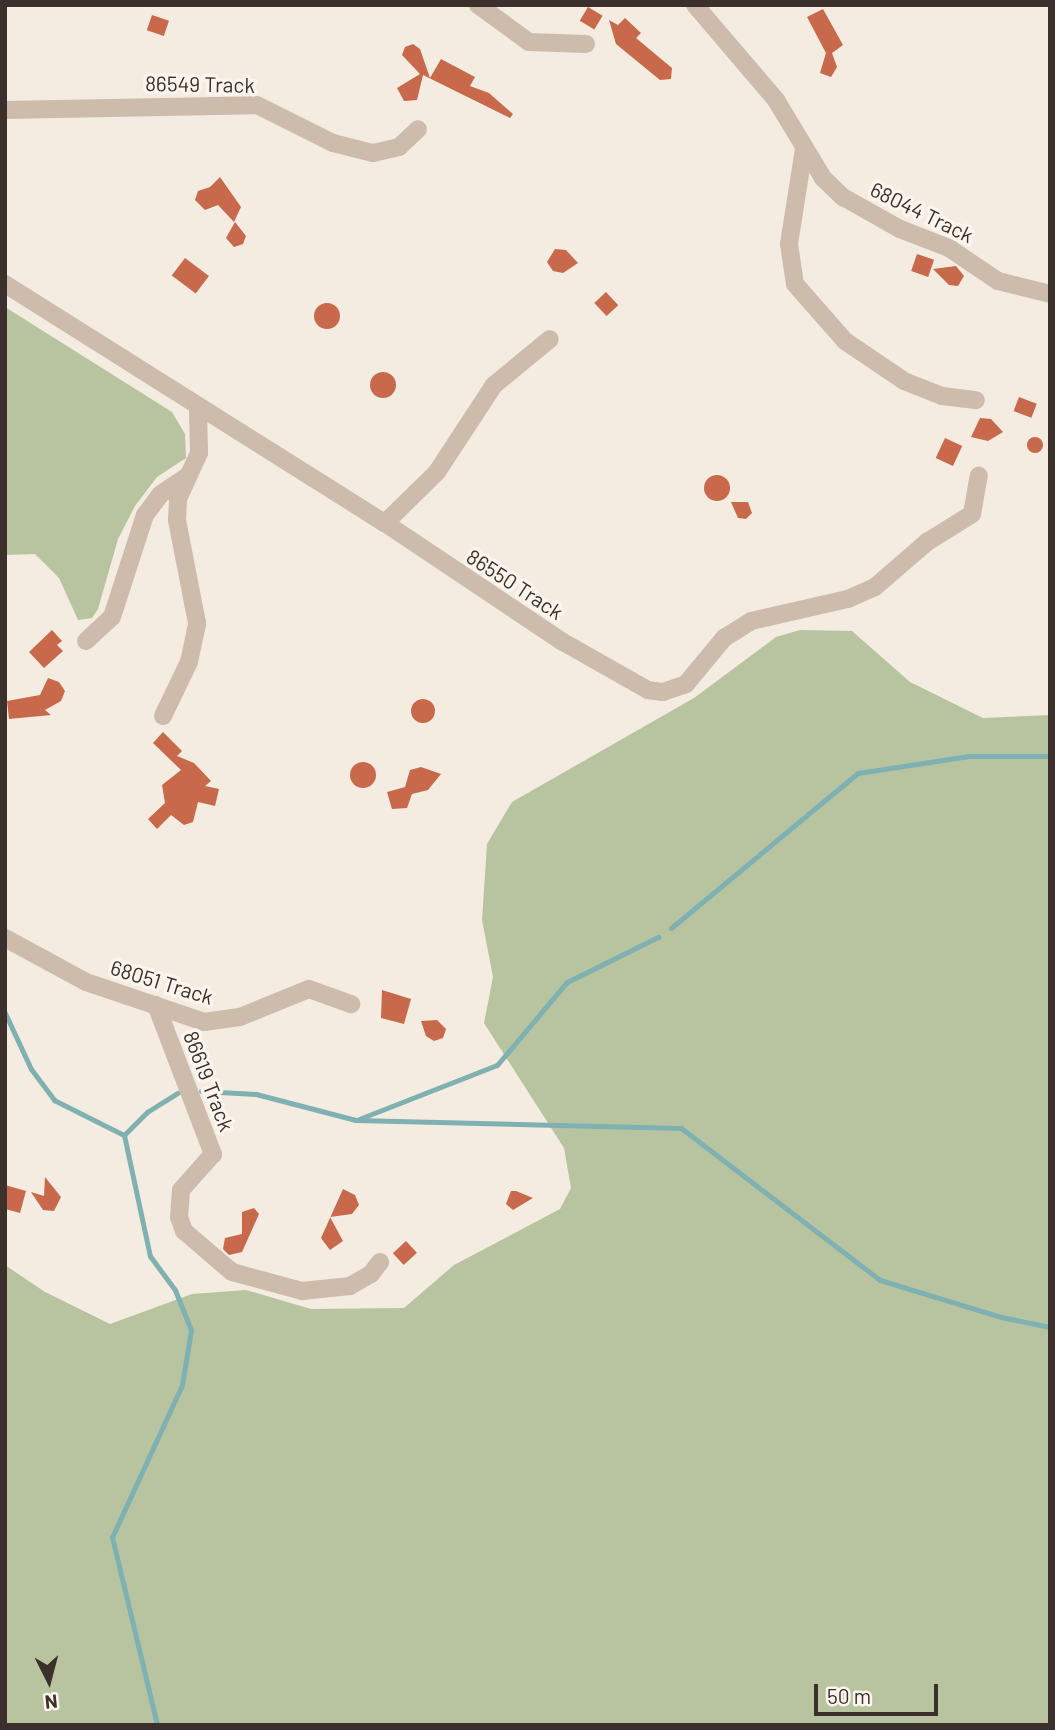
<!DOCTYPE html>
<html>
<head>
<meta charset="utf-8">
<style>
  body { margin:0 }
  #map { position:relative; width:1055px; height:1730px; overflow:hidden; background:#f4ebe1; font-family:Barlow,sans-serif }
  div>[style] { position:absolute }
  .green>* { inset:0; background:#b8c4a0 }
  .stream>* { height:5px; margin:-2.5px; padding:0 2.5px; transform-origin:2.5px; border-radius:2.5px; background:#7fb0b2 }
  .building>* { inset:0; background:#c8694b; transform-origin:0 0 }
  .round { border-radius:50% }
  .minor>* { height:18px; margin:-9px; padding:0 9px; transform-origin:9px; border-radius:9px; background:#cdbbac }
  span { translate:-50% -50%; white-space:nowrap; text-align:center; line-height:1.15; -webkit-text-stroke:7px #fbf5ee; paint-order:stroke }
  .street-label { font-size:21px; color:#3b302b }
  .frame { position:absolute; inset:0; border:7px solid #3b302b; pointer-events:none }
  .north { position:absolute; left:14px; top:1646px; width:70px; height:70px; -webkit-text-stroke:5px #fbf5ee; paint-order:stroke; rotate:174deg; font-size:19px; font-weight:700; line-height:28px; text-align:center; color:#3b302b }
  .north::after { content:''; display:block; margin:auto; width:24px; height:32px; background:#3b302b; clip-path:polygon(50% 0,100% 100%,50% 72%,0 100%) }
  .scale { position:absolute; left:814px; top:1684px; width:124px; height:32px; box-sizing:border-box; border:4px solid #3b302b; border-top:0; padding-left:9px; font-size:21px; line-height:24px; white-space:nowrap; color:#3b302b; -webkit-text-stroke:5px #fbf5ee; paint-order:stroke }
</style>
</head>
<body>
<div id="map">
  <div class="green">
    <div style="clip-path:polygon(5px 307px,172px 412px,185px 434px,186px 458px,157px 477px,135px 506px,118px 539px,98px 609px,92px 618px,78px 620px,59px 578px,35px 554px,5px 555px)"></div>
    <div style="clip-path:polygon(800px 630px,852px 631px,910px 682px,983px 718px,1050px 715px,1050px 1725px,5px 1725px,5px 1265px,45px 1292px,110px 1324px,192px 1294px,246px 1290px,311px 1309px,404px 1308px,454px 1265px,560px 1209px,571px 1188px,564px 1148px,484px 1023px,493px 977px,482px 920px,487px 844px,512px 802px,694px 698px,776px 637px)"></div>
  </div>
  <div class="stream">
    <div style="left:671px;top:928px;width:243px;rotate:-39.7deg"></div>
    <div style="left:858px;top:773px;width:112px;rotate:-8.7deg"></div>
    <div style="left:969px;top:756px;width:81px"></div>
    <div style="left:5px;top:1013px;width:62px;rotate:65.1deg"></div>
    <div style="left:31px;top:1069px;width:39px;rotate:53deg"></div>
    <div style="left:54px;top:1100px;width:78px;rotate:26.6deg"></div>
    <div style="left:124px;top:1135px;width:33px;rotate:-45deg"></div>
    <div style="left:147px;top:1112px;width:36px;rotate:-32deg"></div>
    <div style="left:201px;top:1091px;width:55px;rotate:3.1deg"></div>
    <div style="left:256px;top:1094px;width:103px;rotate:14.6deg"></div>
    <div style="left:356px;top:1120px;width:325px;rotate:1.4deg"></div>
    <div style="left:681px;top:1128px;width:250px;rotate:37.4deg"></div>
    <div style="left:880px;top:1280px;width:127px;rotate:17deg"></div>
    <div style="left:1001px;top:1317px;width:50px;rotate:11.5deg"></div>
    <div style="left:359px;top:1119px;width:148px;rotate:-21.4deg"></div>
    <div style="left:497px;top:1065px;width:109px;rotate:-49.9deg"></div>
    <div style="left:567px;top:982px;width:102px;rotate:-26.3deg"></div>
    <div style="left:124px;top:1135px;width:124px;rotate:77.9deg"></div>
    <div style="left:150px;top:1256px;width:42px;rotate:53.7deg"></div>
    <div style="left:175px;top:1290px;width:43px;rotate:68.2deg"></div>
    <div style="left:191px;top:1330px;width:56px;rotate:99.3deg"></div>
    <div style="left:182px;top:1385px;width:167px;rotate:114.7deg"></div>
    <div style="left:112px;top:1537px;width:193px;rotate:76.5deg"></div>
  </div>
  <div class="building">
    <div style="left:588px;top:7px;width:17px;height:16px;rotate:31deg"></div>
    <div style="clip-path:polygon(823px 9px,843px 45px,832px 53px,837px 67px,831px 77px,820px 73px,826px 53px,807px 17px)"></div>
    <div style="left:152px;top:15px;width:18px;height:16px;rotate:19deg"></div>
    <div style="clip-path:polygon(625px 18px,641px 33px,636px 38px,672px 68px,671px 79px,660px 80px,616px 44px,609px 20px,618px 25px)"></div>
    <div style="clip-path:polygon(413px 44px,420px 49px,430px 78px,441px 59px,475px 77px,470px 86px,489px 93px,513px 114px,510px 118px,423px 75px,417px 100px,404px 101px,397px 88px,420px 74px,402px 55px,405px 47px)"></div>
    <div style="clip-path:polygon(220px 177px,241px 207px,234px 222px,218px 205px,205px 210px,195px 200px,198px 191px,210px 187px)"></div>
    <div style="clip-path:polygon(235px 222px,246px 236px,243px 244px,234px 247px,226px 238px)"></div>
    <div style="clip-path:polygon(555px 249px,566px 250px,578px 263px,563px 273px,553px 271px,547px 262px)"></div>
    <div style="left:917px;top:254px;width:18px;height:18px;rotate:19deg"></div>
    <div style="left:185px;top:258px;width:30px;height:22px;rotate:37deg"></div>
    <div style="clip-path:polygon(956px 266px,964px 276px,958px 286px,949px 285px,933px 269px)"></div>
    <div style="left:606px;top:292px;width:18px;height:16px;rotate:47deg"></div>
    <div class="round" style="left:314px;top:303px;width:26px;height:26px"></div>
    <div class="round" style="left:370px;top:372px;width:26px;height:26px"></div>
    <div style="left:1019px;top:397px;width:19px;height:15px;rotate:21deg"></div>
    <div style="clip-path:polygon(980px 418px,991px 419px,1003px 432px,988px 441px,971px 437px)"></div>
    <div class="round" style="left:1027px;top:437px;width:16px;height:16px"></div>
    <div style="left:945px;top:438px;width:19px;height:22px;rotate:25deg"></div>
    <div class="round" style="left:704px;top:475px;width:26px;height:26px"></div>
    <div style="clip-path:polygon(731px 502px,748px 502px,752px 513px,746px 519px,738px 518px)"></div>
    <div style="clip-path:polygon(52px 630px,62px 641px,57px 645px,63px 651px,44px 668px,29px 652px)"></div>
    <div style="clip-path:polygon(48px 678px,59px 682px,65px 691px,61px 701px,45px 710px,51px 715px,9px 719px,7px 701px,40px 695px)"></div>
    <div class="round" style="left:411px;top:699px;width:24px;height:24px"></div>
    <div style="clip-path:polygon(163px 732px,182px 751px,177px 756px,194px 763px,211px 781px,205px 786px,219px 789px,215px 806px,198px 802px,193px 822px,184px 825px,171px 815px,157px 829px,148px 819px,165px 803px,162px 785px,181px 770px,153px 743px)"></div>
    <div class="round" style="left:350px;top:762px;width:26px;height:26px"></div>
    <div style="clip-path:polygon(421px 767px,441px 774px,428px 790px,412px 794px,407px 808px,392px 809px,387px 792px,405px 787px,410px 770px)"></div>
    <div style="clip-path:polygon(382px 990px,411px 999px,404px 1024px,381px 1018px)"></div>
    <div style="clip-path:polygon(437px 1020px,446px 1029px,443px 1038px,434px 1041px,426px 1036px,421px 1021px)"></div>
    <div style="clip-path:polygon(45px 1177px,61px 1197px,54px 1211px,43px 1210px,31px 1192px,44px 1196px)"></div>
    <div style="clip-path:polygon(5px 1185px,26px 1191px,20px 1213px,5px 1209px)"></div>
    <div style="clip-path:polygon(343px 1189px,355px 1195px,359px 1205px,352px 1214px,330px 1217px,343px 1241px,330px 1250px,321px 1238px)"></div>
    <div style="clip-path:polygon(511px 1191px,516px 1191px,533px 1198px,513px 1210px,506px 1204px)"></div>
    <div style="clip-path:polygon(254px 1208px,259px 1214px,242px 1252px,229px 1255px,223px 1249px,225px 1238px,242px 1234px,242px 1212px)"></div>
    <div style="left:406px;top:1241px;width:16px;height:18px;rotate:47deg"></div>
  </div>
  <div class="minor">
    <div style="left:478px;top:5px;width:63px;rotate:36deg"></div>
    <div style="left:529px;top:42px;width:57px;rotate:2deg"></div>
    <div style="left:695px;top:5px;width:125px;rotate:49.5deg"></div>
    <div style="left:776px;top:100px;width:91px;rotate:58.9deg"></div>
    <div style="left:823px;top:178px;width:28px;rotate:44deg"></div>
    <div style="left:843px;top:197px;width:65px;rotate:29.3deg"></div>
    <div style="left:900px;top:229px;width:53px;rotate:21.2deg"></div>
    <div style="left:949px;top:248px;width:59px;rotate:34deg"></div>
    <div style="left:998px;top:281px;width:54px;rotate:14deg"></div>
    <div style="left:5px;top:110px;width:252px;rotate:-1.1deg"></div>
    <div style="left:257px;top:105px;width:85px;rotate:26.6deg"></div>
    <div style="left:333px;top:143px;width:41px;rotate:14deg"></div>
    <div style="left:373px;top:153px;width:27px;rotate:-13deg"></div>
    <div style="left:399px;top:147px;width:26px;rotate:-43deg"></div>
    <div style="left:804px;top:149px;width:96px;rotate:99deg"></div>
    <div style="left:789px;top:244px;width:40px;rotate:81.5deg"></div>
    <div style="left:795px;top:284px;width:76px;rotate:48.7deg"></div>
    <div style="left:845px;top:341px;width:71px;rotate:34.1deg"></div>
    <div style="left:904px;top:381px;width:41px;rotate:21.5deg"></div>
    <div style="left:942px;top:396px;width:34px;rotate:7deg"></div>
    <div style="left:5px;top:284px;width:449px;rotate:32.2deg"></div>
    <div style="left:385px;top:523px;width:214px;rotate:33.8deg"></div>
    <div style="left:563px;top:642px;width:98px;rotate:29.5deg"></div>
    <div style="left:648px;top:690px;width:15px;rotate:8deg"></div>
    <div style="left:663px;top:692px;width:24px;rotate:-19deg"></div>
    <div style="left:686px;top:684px;width:60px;rotate:-50.4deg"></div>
    <div style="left:724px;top:638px;width:32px;rotate:-32deg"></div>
    <div style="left:751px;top:621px;width:99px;rotate:-12.8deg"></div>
    <div style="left:848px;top:599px;width:30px;rotate:-24deg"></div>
    <div style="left:875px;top:587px;width:69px;rotate:-40.9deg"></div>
    <div style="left:927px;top:542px;width:53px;rotate:-31.9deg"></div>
    <div style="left:972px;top:514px;width:39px;rotate:-80deg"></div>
    <div style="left:385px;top:523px;width:73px;rotate:-44.4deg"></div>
    <div style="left:437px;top:472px;width:104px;rotate:-56.8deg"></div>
    <div style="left:494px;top:385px;width:72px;rotate:-39.4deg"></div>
    <div style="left:86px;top:641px;width:35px;rotate:-43deg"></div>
    <div style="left:112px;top:617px;width:107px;rotate:-72.1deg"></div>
    <div style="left:145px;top:515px;width:26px;rotate:-53deg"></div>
    <div style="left:161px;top:494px;width:30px;rotate:-34deg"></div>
    <div style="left:163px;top:716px;width:60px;rotate:-64.3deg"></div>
    <div style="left:189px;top:662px;width:40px;rotate:-78deg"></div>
    <div style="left:197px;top:623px;width:105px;rotate:-101deg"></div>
    <div style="left:177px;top:520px;width:21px;rotate:-87deg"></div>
    <div style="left:178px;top:499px;width:51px;rotate:-65.5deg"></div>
    <div style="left:199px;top:453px;width:45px;rotate:-91.3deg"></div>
    <div style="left:5px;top:938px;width:92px;rotate:28.5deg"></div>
    <div style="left:86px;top:982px;width:125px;rotate:18.7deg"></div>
    <div style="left:204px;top:1022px;width:36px;rotate:-8deg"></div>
    <div style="left:240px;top:1017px;width:74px;rotate:-22.1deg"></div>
    <div style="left:309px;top:989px;width:45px;rotate:19.7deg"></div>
    <div style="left:156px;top:1005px;width:160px;rotate:69.1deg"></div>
    <div style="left:213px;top:1154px;width:48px;rotate:131.6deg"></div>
    <div style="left:181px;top:1190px;width:27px;rotate:94deg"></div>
    <div style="left:179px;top:1217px;width:15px;rotate:70deg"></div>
    <div style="left:184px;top:1231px;width:63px;rotate:40.5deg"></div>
    <div style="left:232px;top:1272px;width:73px;rotate:15.2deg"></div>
    <div style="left:302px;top:1291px;width:48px;rotate:-5.9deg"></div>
    <div style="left:350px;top:1286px;width:24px;rotate:-30deg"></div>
    <div style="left:371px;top:1274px;width:15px;rotate:-53deg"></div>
  </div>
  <div class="street-label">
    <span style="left:200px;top:84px;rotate:1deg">86549 Track</span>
    <span style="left:922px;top:212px;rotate:26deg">68044 Track</span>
    <span style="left:515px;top:584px;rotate:33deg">86550 Track</span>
    <span style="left:162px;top:982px;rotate:17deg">68051 Track</span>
    <span style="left:209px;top:1081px;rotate:69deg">86619 Track</span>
  </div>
  <div class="frame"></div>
  <div class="north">N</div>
  <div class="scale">50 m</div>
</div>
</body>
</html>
